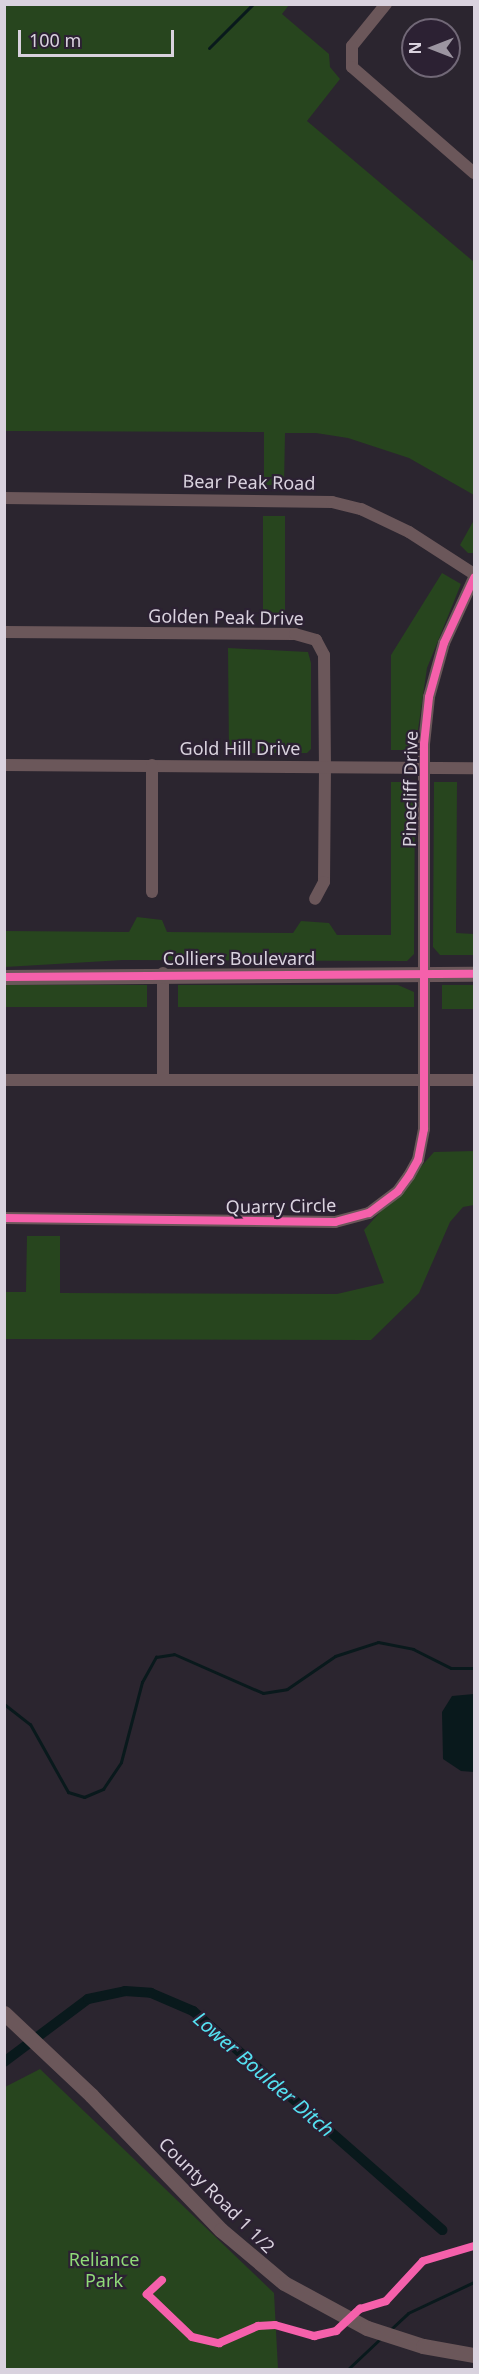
<!DOCTYPE html>
<html>
<head>
<meta charset="utf-8">
<style>
  body { margin:0 }
  #map { position:relative; width:479px; height:2374px; overflow:hidden; background:#2b252f; font-family:"Noto Sans",sans-serif }
  div>[style] { position:absolute }
  .green>* { inset:0; background:#27451e; transform-origin:0 0 }
  .water>* { inset:0; background:#09191c }
  .stream>* { height:3px; margin:-1.5px; padding:0 1.5px; transform-origin:1.5px; border-radius:1.5px; background:#09191c }
  .canal>* { height:10px; margin:-5px; padding:0 5px; transform-origin:5px; border-radius:5px; background:#09191c }
  .minor>* { height:12px; margin:-6px; padding:0 6px; transform-origin:6px; border-radius:6px; background:#6b575a }
  .tertiary>* { height:15px; margin:-7.5px; padding:0 7.5px; transform-origin:7.5px; border-radius:7.5px; background:#6b575a }
  .cycleway>* { height:8px; margin:-4px; padding:0 4px; transform-origin:4px; border-radius:4px; background:#f560ab }
  span { translate:-50% -50%; white-space:nowrap; text-align:center; line-height:1.15; -webkit-text-stroke:4.5px #2c2133; paint-order:stroke }
  .street-label { font-size:18px; color:#d9d2de }
  .park-label { font-size:18px; color:#8fda78 }
  .water-label { font-size:20px; color:#55e1f1; font-style:italic }
  .frame { position:absolute; inset:0; border:6px solid #d9d2de; pointer-events:none }
  .north { position:absolute; left:401px; top:18px; width:60px; height:60px; box-sizing:border-box; background:#2c2133; border:2px solid #716877; border-radius:50%; rotate:270deg; font-size:16px; font-weight:700; line-height:24px; text-align:center; color:#d9d2de }
  .north::after { content:''; display:block; margin:auto; width:21px; height:27px; background:#9c95a1; clip-path:polygon(50% 0,100% 100%,50% 72%,0 100%) }
  .scale { position:absolute; left:18px; top:30px; width:156px; height:27px; box-sizing:border-box; border:3px solid #d9d2de; border-top:0; padding-left:8px; font-size:18px; line-height:21px; white-space:nowrap; color:#d9d2de; -webkit-text-stroke:4px #2c2133; paint-order:stroke }
</style>
</head>
<body>
<div id="map">
  <div class="green">
    <div style="clip-path:polygon(289px 5px,282px 14px,329px 54px,330px 67px,340px 79px,307px 121px,474px 262px,474px 495px,409px 458px,348px 438px,316px 433px,285px 433px,284px 485px,264px 485px,264px 432px,5px 431px,5px 6px)"></div>
    <div style="left:263px;top:516px;width:22px;height:100px"></div>
    <div style="clip-path:polygon(474px 520px,474px 553px,468px 553px,460px 545px)"></div>
    <div style="clip-path:polygon(442px 573px,461px 584px,427px 668px,415px 750px,391px 750px,391px 655px)"></div>
    <div style="clip-path:polygon(228px 648px,308px 652px,311px 663px,311px 749px,307px 753px,229px 753px)"></div>
    <div style="clip-path:polygon(391px 782px,415px 782px,414px 954px,407px 961px,123px 960px,5px 967px,5px 931px,129px 932px,137px 917px,162px 920px,167px 932px,293px 933px,301px 921px,329px 923px,337px 935px,391px 935px)"></div>
    <div style="clip-path:polygon(434px 782px,457px 782px,456px 933px,474px 934px,474px 955px,440px 955px,433px 947px)"></div>
    <div style="left:147px;top:985px;width:22px;height:142px;rotate:90deg"></div>
    <div style="clip-path:polygon(178px 985px,398px 985px,414px 992px,414px 1007px,178px 1007px)"></div>
    <div style="left:442px;top:985px;width:32px;height:24px"></div>
    <div style="clip-path:polygon(474px 1151px,474px 1205px,463px 1207px,450px 1222px,419px 1293px,371px 1340px,5px 1339px,5px 1292px,26px 1292px,27px 1236px,60px 1236px,60px 1293px,337px 1294px,384px 1283px,364px 1230px,434px 1152px)"></div>
    <div style="clip-path:polygon(40px 2069px,274px 2293px,278px 2369px,5px 2369px,5px 2087px)"></div>
  </div>
  <div class="water">
    <div style="clip-path:polygon(474px 1694px,474px 1772px,461px 1771px,443px 1759px,442px 1712px,452px 1696px)"></div>
  </div>
  <div class="stream">
    <div style="left:209px;top:48px;width:62px;rotate:-45deg"></div>
    <div style="left:4px;top:1704px;width:33px;rotate:38deg"></div>
    <div style="left:30px;top:1724px;width:78px;rotate:60.8deg"></div>
    <div style="left:68px;top:1792px;width:17px;rotate:17deg"></div>
    <div style="left:84px;top:1797px;width:21px;rotate:-23deg"></div>
    <div style="left:103px;top:1789px;width:32px;rotate:-56deg"></div>
    <div style="left:121px;top:1762px;width:83px;rotate:-75.3deg"></div>
    <div style="left:142px;top:1682px;width:29px;rotate:-61deg"></div>
    <div style="left:156px;top:1657px;width:18px;rotate:-9deg"></div>
    <div style="left:174px;top:1654px;width:97px;rotate:23.7deg"></div>
    <div style="left:263px;top:1693px;width:24px;rotate:-9deg"></div>
    <div style="left:287px;top:1689px;width:58px;rotate:-34.5deg"></div>
    <div style="left:335px;top:1656px;width:45px;rotate:-18deg"></div>
    <div style="left:378px;top:1642px;width:36px;rotate:11deg"></div>
    <div style="left:413px;top:1649px;width:42px;rotate:26.6deg"></div>
    <div style="left:451px;top:1668px;width:23px"></div>
    <div style="left:391px;top:2329px;width:23px;rotate:-43deg"></div>
    <div style="left:408px;top:2313px;width:73px;rotate:-25.2deg"></div>
    <div style="left:347px;top:2370px;width:47px;rotate:-43.3deg"></div>
  </div>
  <div class="canal">
    <div style="left:4px;top:2062px;width:105px;rotate:-36.9deg"></div>
    <div style="left:88px;top:1999px;width:38px;rotate:-12deg"></div>
    <div style="left:125px;top:1991px;width:26px;rotate:4deg"></div>
    <div style="left:151px;top:1993px;width:46px;rotate:23.2deg"></div>
    <div style="left:193px;top:2011px;width:332px;rotate:41.3deg"></div>
  </div>
  <div class="minor">
    <div style="left:386px;top:4px;width:54px;rotate:129deg"></div>
    <div style="left:352px;top:46px;width:21px;rotate:90deg"></div>
    <div style="left:352px;top:67px;width:162px;rotate:41deg"></div>
    <div style="left:4px;top:498px;width:328px;rotate:0.7deg"></div>
    <div style="left:332px;top:502px;width:30px;rotate:14deg"></div>
    <div style="left:361px;top:509px;width:53px;rotate:25.6deg"></div>
    <div style="left:409px;top:532px;width:77px;rotate:32.9deg"></div>
    <div style="left:4px;top:632px;width:291px;rotate:0.4deg"></div>
    <div style="left:295px;top:634px;width:22px;rotate:16deg"></div>
    <div style="left:316px;top:640px;width:17px;rotate:62deg"></div>
    <div style="left:324px;top:655px;width:112px;rotate:89.5deg"></div>
    <div style="left:325px;top:767px;width:115px;rotate:90.5deg"></div>
    <div style="left:324px;top:882px;width:19px;rotate:118deg"></div>
    <div style="left:4px;top:765px;width:470px;rotate:0.4deg"></div>
    <div style="left:152px;top:892px;width:127px;rotate:-90deg"></div>
    <div style="left:163px;top:1078px;width:105px;rotate:-90deg"></div>
    <div style="left:4px;top:1080px;width:470px"></div>
    <div style="left:4px;top:1218px;width:331px;rotate:0.7deg"></div>
    <div style="left:335px;top:1222px;width:35px;rotate:-15deg"></div>
    <div style="left:369px;top:1213px;width:36px;rotate:-37deg"></div>
    <div style="left:398px;top:1191px;width:19px;rotate:-54deg"></div>
    <div style="left:409px;top:1176px;width:18px;rotate:-61deg"></div>
    <div style="left:418px;top:1160px;width:32px;rotate:-79deg"></div>
    <div style="left:424px;top:1129px;width:385px;rotate:-90deg"></div>
    <div style="left:424px;top:744px;width:47px;rotate:-83.9deg"></div>
    <div style="left:429px;top:697px;width:56px;rotate:-74.5deg"></div>
    <div style="left:444px;top:643px;width:72px;rotate:-65.2deg"></div>
  </div>
  <div class="tertiary">
    <div style="left:4px;top:977px;width:470px;rotate:-0.4deg"></div>
    <div style="left:4px;top:2013px;width:120px;rotate:43.3deg"></div>
    <div style="left:91px;top:2095px;width:187px;rotate:46.1deg"></div>
    <div style="left:221px;top:2230px;width:82px;rotate:40.1deg"></div>
    <div style="left:284px;top:2283px;width:94px;rotate:28.5deg"></div>
    <div style="left:367px;top:2328px;width:59px;rotate:17.8deg"></div>
    <div style="left:423px;top:2346px;width:52px;rotate:10deg"></div>
  </div>
  <div class="cycleway">
    <div style="left:4px;top:977px;width:470px;rotate:-0.4deg"></div>
    <div style="left:4px;top:1218px;width:331px;rotate:0.7deg"></div>
    <div style="left:335px;top:1222px;width:35px;rotate:-15deg"></div>
    <div style="left:369px;top:1213px;width:36px;rotate:-37deg"></div>
    <div style="left:398px;top:1191px;width:19px;rotate:-54deg"></div>
    <div style="left:409px;top:1176px;width:18px;rotate:-61deg"></div>
    <div style="left:418px;top:1160px;width:32px;rotate:-79deg"></div>
    <div style="left:424px;top:1129px;width:385px;rotate:-90deg"></div>
    <div style="left:424px;top:744px;width:47px;rotate:-83.9deg"></div>
    <div style="left:429px;top:697px;width:56px;rotate:-74.5deg"></div>
    <div style="left:444px;top:643px;width:72px;rotate:-65.2deg"></div>
    <div style="left:162px;top:2280px;width:21px;rotate:137deg"></div>
    <div style="left:147px;top:2294px;width:62px;rotate:43.7deg"></div>
    <div style="left:192px;top:2337px;width:28px;rotate:13deg"></div>
    <div style="left:219px;top:2343px;width:43px;rotate:-23.6deg"></div>
    <div style="left:258px;top:2326px;width:17px;rotate:-3deg"></div>
    <div style="left:275px;top:2325px;width:41px;rotate:15.8deg"></div>
    <div style="left:314px;top:2336px;width:23px;rotate:-13deg"></div>
    <div style="left:336px;top:2331px;width:33px;rotate:-43deg"></div>
    <div style="left:360px;top:2309px;width:27px;rotate:-17deg"></div>
    <div style="left:386px;top:2301px;width:54px;rotate:-47.2deg"></div>
    <div style="left:423px;top:2261px;width:53px;rotate:-16.4deg"></div>
  </div>
  <div class="street-label">
    <span style="left:249px;top:482px;rotate:1deg">Bear Peak Road</span>
    <span style="left:226px;top:617px;rotate:1deg">Golden Peak Drive</span>
    <span style="left:240px;top:748px">Gold Hill Drive</span>
    <span style="left:410px;top:789px;rotate:-89deg">Pinecliff Drive</span>
    <span style="left:239px;top:958px">Colliers Boulevard</span>
    <span style="left:281px;top:1206px;rotate:-1deg">Quarry Circle</span>
    <span style="left:217px;top:2195px;rotate:45deg">County Road 1 1/2</span>
  </div>
  <div class="park-label">
    <span style="left:104px;top:2270px">Reliance<br>Park</span>
  </div>
  <div class="water-label">
    <span style="left:264px;top:2074px;rotate:41deg">Lower Boulder Ditch</span>
  </div>
  <div class="frame"></div>
  <div class="north">N</div>
  <div class="scale">100 m</div>
</div>
</body>
</html>
